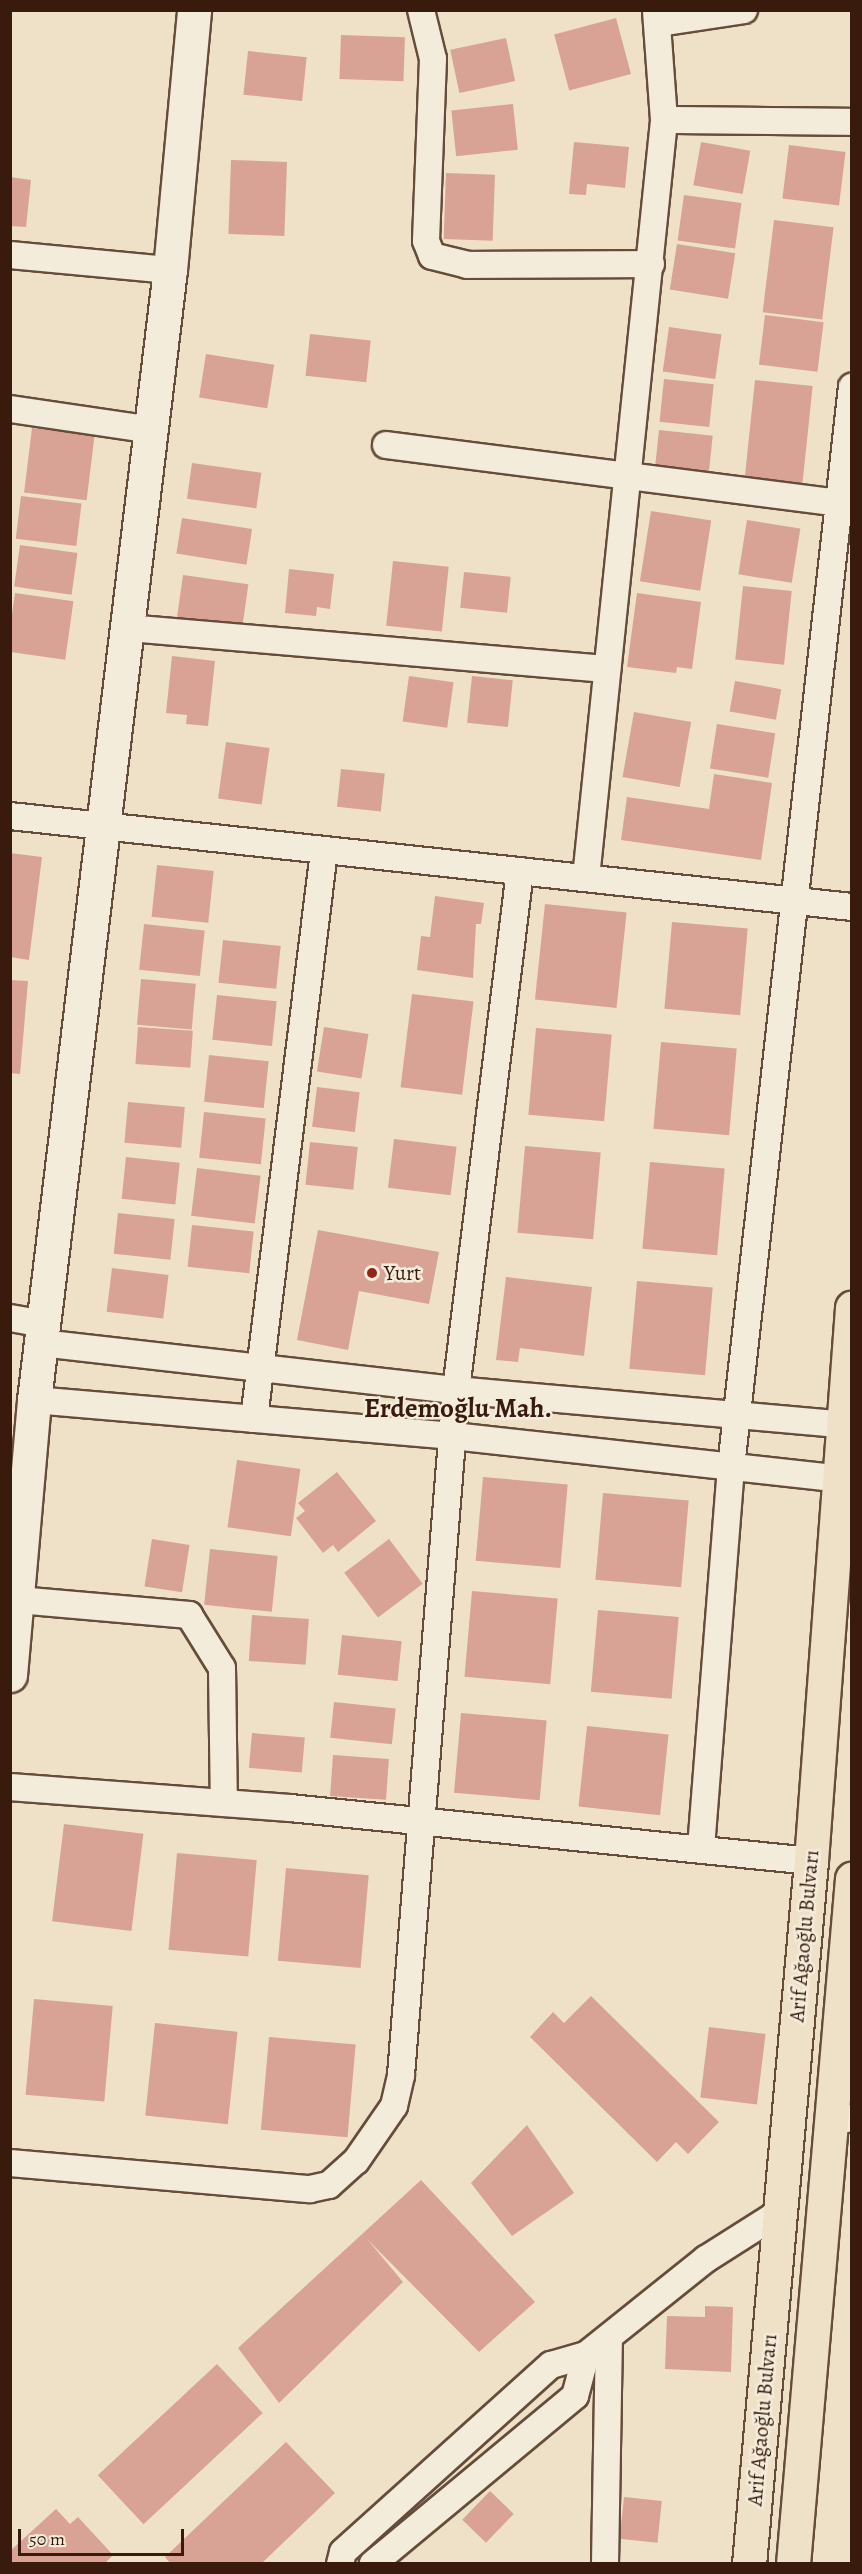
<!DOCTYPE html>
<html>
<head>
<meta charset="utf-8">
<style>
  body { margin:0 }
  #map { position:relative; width:862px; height:2574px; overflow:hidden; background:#eee1c7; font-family:Alegreya,serif }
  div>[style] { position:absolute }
  .building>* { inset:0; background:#d8a394; transform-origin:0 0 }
  .roads { filter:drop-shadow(2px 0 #664c3b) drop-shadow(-2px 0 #664c3b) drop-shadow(0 2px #664c3b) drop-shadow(0 -2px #664c3b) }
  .minor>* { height:26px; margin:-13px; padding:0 13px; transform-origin:13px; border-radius:13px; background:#f4ecdb }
  .tertiary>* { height:33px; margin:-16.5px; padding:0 16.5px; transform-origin:16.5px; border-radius:16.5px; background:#f4ecdb }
  .trunk>* { height:33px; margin:-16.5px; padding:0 16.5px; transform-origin:16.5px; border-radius:16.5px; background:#eee1c7 }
  .dots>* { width:16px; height:16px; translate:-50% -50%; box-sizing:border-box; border:3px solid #f4ecdb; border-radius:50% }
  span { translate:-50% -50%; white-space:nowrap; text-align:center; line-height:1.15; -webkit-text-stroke:5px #f4ecdb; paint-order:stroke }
  .poi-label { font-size:21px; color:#381b0c }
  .left { translate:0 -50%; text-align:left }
  .street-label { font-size:21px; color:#381b0c }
  .district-label { font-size:27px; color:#381b0c; font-weight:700 }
  .frame { position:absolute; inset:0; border:12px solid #381b0c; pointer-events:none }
  .scale { position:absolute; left:18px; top:2529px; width:166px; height:27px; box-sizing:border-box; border:3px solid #381b0c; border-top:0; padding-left:8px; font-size:18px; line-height:21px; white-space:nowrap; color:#381b0c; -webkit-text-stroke:4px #f4ecdb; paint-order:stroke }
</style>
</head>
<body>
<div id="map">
  <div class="building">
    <div style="left:616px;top:18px;width:58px;height:64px;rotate:75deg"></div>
    <div style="left:341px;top:35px;width:64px;height:44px;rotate:2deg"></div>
    <div style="left:506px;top:38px;width:44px;height:57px;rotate:78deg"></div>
    <div style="left:248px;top:51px;width:59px;height:44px;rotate:6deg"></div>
    <div style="left:513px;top:104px;width:46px;height:62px;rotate:84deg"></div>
    <div style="clip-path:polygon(574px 142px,629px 147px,625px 188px,587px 184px,586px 195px,569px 194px)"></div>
    <div style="left:701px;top:142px;width:50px;height:44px;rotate:10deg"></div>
    <div style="left:789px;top:145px;width:57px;height:54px;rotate:7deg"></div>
    <div style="left:231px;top:160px;width:56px;height:74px;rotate:2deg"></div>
    <div style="left:446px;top:173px;width:49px;height:66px;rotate:2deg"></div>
    <div style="clip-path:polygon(10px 177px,31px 180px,26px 227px,10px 226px)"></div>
    <div style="left:684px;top:195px;width:58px;height:46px;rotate:8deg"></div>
    <div style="left:774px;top:220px;width:60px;height:93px;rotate:7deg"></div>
    <div style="left:677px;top:244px;width:59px;height:46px;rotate:9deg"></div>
    <div style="left:765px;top:315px;width:59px;height:50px;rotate:7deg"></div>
    <div style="left:669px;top:327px;width:53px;height:45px;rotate:8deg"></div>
    <div style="left:310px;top:334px;width:61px;height:42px;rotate:6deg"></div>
    <div style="left:206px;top:354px;width:69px;height:44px;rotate:9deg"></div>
    <div style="left:664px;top:379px;width:50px;height:43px;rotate:6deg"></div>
    <div style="left:755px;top:380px;width:58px;height:100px;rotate:6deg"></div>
    <div style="left:32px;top:428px;width:63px;height:65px;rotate:7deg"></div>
    <div style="left:659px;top:430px;width:54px;height:44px;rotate:6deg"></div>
    <div style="left:192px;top:463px;width:70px;height:36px;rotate:8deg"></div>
    <div style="left:21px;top:496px;width:61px;height:43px;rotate:7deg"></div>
    <div style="left:651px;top:511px;width:61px;height:71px;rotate:9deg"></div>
    <div style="left:182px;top:518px;width:71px;height:36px;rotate:9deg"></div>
    <div style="left:747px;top:520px;width:54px;height:55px;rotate:9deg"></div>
    <div style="left:20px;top:545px;width:58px;height:42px;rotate:8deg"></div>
    <div style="left:393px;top:561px;width:56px;height:65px;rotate:6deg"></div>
    <div style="clip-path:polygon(289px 569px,334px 574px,330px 609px,317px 607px,316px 616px,285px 613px)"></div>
    <div style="left:464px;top:572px;width:47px;height:36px;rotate:6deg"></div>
    <div style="left:183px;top:575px;width:66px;height:43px;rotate:8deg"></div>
    <div style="left:743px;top:586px;width:49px;height:74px;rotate:6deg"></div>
    <div style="left:15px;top:593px;width:59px;height:59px;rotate:8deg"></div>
    <div style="clip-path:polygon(637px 593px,701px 602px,692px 669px,677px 667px,676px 673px,627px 667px)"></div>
    <div style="clip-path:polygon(172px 656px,215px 661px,208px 726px,186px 724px,187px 715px,166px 713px)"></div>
    <div style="left:409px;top:676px;width:45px;height:46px;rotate:8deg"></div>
    <div style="left:472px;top:676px;width:41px;height:47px;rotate:6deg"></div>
    <div style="left:735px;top:681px;width:47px;height:31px;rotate:10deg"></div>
    <div style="left:634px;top:712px;width:58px;height:66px;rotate:10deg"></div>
    <div style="left:717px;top:724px;width:59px;height:45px;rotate:9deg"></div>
    <div style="left:226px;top:742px;width:44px;height:57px;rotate:8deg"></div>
    <div style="left:341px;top:769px;width:44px;height:38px;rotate:6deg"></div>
    <div style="clip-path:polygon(714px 774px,772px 783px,761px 860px,621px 840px,627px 797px,709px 809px)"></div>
    <div style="clip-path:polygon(10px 853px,42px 857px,29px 960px,10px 957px)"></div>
    <div style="left:157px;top:865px;width:57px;height:52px;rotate:6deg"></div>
    <div style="clip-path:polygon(435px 896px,484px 903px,481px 924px,476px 924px,473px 978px,417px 970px,421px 936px,430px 937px)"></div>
    <div style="left:545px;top:904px;width:82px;height:96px;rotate:6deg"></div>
    <div style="left:672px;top:922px;width:76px;height:87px;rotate:5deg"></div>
    <div style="left:144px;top:924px;width:61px;height:46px;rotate:6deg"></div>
    <div style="left:223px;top:940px;width:58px;height:43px;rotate:6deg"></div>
    <div style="left:141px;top:979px;width:55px;height:46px;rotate:5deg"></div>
    <div style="clip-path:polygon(10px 980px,28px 981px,20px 1074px,10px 1073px)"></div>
    <div style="left:412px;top:994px;width:62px;height:94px;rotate:7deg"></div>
    <div style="left:217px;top:995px;width:60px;height:45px;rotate:6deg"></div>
    <div style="left:138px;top:1027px;width:55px;height:37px;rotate:4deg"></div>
    <div style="left:324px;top:1027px;width:45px;height:45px;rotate:9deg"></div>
    <div style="left:536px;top:1028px;width:76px;height:87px;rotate:5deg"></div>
    <div style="left:661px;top:1042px;width:76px;height:87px;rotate:5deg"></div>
    <div style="left:209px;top:1055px;width:60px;height:47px;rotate:6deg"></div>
    <div style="left:317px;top:1087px;width:43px;height:40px;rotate:7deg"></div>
    <div style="left:128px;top:1102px;width:57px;height:41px;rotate:5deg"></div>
    <div style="left:204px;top:1112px;width:62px;height:46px;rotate:6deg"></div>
    <div style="left:394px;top:1139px;width:63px;height:49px;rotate:7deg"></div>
    <div style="left:310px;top:1142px;width:48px;height:43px;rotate:6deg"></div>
    <div style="left:525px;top:1146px;width:76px;height:87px;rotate:5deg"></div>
    <div style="left:126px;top:1157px;width:54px;height:42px;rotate:6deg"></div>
    <div style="left:650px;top:1162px;width:75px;height:87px;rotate:5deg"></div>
    <div style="left:197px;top:1168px;width:64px;height:48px;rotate:7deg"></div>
    <div style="left:118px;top:1213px;width:57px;height:41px;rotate:6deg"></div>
    <div style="left:192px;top:1225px;width:62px;height:42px;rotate:6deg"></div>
    <div style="clip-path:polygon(318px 1230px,439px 1252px,429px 1304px,359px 1291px,348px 1350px,297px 1340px)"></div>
    <div style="left:112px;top:1268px;width:57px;height:44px;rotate:7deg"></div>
    <div style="clip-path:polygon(506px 1277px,592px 1287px,584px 1356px,520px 1348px,518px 1362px,496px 1360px)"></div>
    <div style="left:637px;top:1281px;width:76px;height:88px;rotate:5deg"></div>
    <div style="left:237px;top:1460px;width:64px;height:68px;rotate:8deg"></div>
    <div style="clip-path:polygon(337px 1472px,376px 1521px,338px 1552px,333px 1545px,323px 1553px,296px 1518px,305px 1511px,298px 1503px)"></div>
    <div style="left:483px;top:1477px;width:85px;height:84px;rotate:5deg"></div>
    <div style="left:603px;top:1493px;width:86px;height:87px;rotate:5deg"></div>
    <div style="left:152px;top:1539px;width:38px;height:48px;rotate:9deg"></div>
    <div style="left:389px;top:1539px;width:56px;height:56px;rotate:53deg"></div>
    <div style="left:210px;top:1549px;width:68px;height:56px;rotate:6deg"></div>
    <div style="left:472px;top:1591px;width:86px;height:86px;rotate:5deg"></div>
    <div style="left:598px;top:1610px;width:81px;height:82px;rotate:5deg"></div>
    <div style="left:252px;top:1615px;width:57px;height:46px;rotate:4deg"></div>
    <div style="left:342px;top:1635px;width:60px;height:40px;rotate:6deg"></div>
    <div style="left:334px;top:1702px;width:62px;height:36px;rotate:6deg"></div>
    <div style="left:461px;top:1713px;width:86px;height:80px;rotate:5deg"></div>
    <div style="left:587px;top:1726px;width:82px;height:81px;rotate:6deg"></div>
    <div style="left:252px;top:1733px;width:53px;height:35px;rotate:5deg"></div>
    <div style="left:333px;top:1755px;width:56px;height:41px;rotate:4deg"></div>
    <div style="left:64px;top:1824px;width:80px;height:98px;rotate:7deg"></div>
    <div style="left:177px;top:1853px;width:80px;height:97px;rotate:5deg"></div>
    <div style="left:286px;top:1868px;width:83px;height:93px;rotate:5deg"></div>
    <div style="clip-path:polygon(591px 1996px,719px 2122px,688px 2154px,676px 2142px,657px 2162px,530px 2037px,553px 2012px,564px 2023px)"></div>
    <div style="left:34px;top:1999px;width:79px;height:96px;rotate:5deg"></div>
    <div style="left:155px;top:2023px;width:83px;height:93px;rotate:6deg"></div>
    <div style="left:709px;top:2027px;width:57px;height:71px;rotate:7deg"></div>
    <div style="left:269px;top:2037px;width:87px;height:93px;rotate:5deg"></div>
    <div style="clip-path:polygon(527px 2125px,574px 2193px,512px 2236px,471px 2183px)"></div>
    <div style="clip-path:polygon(421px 2180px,535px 2302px,479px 2352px,367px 2239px,403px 2282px,279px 2403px,238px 2348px)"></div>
    <div style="clip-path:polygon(705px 2306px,733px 2307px,731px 2372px,665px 2369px,667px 2316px,705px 2317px)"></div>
    <div style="left:217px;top:2364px;width:67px;height:163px;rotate:47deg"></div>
    <div style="clip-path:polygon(286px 2442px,335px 2493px,261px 2564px,171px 2564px,165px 2557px)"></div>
    <div style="left:490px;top:2491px;width:33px;height:40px;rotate:44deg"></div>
    <div style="left:624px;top:2497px;width:38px;height:42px;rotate:6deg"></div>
    <div style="clip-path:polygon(56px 2509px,70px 2524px,78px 2517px,113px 2555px,104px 2564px,10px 2564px,10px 2551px)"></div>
  </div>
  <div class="roads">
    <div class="minor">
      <div style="left:421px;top:10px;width:50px;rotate:76.2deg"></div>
      <div style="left:433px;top:59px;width:182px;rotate:92.2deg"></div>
      <div style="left:426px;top:241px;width:16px;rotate:68deg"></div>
      <div style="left:432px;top:256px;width:36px;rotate:14deg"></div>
      <div style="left:467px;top:265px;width:184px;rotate:-0.3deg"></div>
      <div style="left:659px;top:23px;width:86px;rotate:-8.7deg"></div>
      <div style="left:664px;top:120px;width:188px;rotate:0.6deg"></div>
      <div style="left:10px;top:255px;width:161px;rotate:5.4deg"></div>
      <div style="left:10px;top:409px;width:144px;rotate:8.4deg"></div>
      <div style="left:386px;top:445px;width:457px;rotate:7.3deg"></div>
      <div style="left:128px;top:628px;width:481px;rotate:4.9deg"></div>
      <div style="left:10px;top:816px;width:847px;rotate:6.17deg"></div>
      <div style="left:586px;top:878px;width:762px;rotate:-84.12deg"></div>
      <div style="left:664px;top:120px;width:110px;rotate:-94.2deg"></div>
      <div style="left:10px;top:1318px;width:34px;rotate:10deg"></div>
      <div style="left:41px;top:1343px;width:418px;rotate:6.5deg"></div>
      <div style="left:456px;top:1390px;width:398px;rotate:5.1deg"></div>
      <div style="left:34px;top:1400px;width:421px;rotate:4.9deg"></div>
      <div style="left:453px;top:1436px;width:401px;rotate:6.3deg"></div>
      <div style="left:254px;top:1419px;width:572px;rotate:-82.97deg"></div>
      <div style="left:18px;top:1600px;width:172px;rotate:5deg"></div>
      <div style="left:189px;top:1615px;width:62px;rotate:58.1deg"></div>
      <div style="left:222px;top:1668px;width:135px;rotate:89.2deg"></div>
      <div style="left:10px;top:1787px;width:281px;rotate:4.3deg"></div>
      <div style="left:290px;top:1808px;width:524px;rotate:5.81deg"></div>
      <div style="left:701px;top:1848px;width:382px;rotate:-85.5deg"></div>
      <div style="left:731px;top:1467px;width:1087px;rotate:-83.61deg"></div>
      <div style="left:831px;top:2122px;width:21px;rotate:-11deg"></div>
      <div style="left:10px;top:2163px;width:301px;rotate:5deg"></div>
      <div style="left:310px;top:2189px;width:19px;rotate:-12deg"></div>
      <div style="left:329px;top:2185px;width:36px;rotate:-42deg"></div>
      <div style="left:356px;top:2161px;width:67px;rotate:-55.4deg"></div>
      <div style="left:394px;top:2106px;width:32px;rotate:-77deg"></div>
      <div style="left:401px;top:2075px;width:687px;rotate:-85.41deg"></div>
      <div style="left:456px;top:1390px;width:523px;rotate:-82.97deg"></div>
      <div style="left:586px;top:2355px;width:154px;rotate:-38.7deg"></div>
      <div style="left:706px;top:2259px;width:88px;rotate:-32.4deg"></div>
      <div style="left:340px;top:2564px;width:12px;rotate:-76deg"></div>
      <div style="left:343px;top:2552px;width:280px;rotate:-42deg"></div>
      <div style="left:551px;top:2365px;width:36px;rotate:-16deg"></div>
      <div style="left:586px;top:2355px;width:42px;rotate:105deg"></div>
      <div style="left:575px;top:2396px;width:263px;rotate:140.3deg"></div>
      <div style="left:605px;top:2564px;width:226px;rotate:-89deg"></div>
    </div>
    <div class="tertiary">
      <div style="left:10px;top:1675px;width:276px;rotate:-85deg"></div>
      <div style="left:34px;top:1400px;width:1138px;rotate:-83.14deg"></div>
      <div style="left:170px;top:270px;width:261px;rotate:-84.7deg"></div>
    </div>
    <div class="trunk">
      <div style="left:749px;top:2564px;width:706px;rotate:-84.96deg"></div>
      <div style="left:811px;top:1861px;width:555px;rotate:-85.76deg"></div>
      <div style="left:793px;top:2564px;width:688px;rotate:-85.08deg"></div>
    </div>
  </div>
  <div class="dots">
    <div style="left:372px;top:1273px;background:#8f2418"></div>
  </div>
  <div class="poi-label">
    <span class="left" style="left:384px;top:1273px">Yurt</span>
  </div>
  <div class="street-label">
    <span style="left:804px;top:1936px;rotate:-85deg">Arif Ağaoğlu Bulvarı</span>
    <span style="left:762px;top:2420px;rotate:-85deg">Arif Ağaoğlu Bulvarı</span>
  </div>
  <div class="district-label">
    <span style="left:458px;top:1409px">Erdemoğlu Mah.</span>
  </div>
  <div class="frame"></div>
  <div class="scale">50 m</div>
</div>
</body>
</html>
